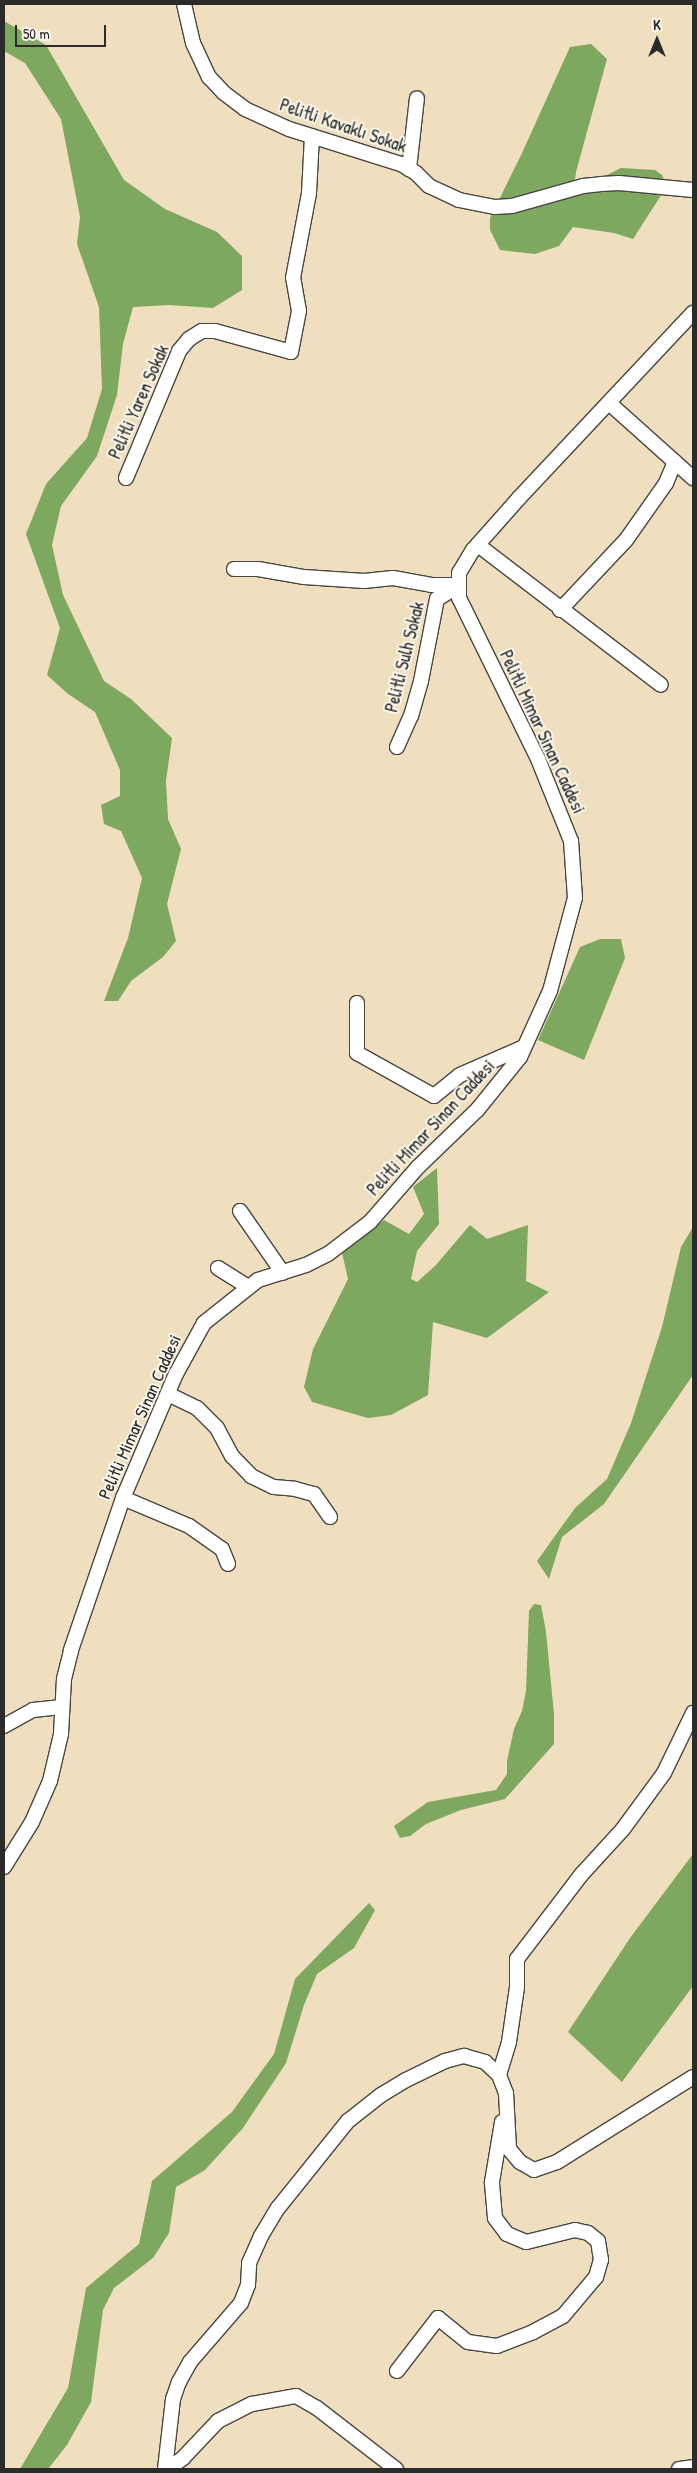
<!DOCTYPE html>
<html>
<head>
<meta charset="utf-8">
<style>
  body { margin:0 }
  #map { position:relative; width:697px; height:2473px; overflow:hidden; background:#f0dfbe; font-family:"Patrick Hand",sans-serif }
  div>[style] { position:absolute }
  .forest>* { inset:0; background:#7ea75f }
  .roads { filter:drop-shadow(1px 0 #494641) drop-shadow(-1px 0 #494641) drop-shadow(0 1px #494641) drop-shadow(0 -1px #494641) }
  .minor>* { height:14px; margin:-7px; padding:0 7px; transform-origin:7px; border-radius:7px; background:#fff }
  span { translate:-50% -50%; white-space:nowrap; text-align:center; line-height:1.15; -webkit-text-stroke:4px #fbf7ec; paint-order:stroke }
  .street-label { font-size:18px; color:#2b2b2b }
  .frame { position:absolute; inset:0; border:5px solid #2b2b2b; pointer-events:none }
  .north { position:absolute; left:632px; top:15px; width:50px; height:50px; -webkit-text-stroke:4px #fbf7ec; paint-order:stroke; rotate:0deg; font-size:14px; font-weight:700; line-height:20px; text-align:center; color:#2b2b2b }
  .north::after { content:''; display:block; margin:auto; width:18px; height:22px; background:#2b2b2b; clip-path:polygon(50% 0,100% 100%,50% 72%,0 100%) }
  .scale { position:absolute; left:15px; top:25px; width:91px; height:22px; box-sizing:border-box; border:2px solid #2b2b2b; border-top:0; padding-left:6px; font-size:15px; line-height:18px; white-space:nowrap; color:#2b2b2b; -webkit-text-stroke:4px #fbf7ec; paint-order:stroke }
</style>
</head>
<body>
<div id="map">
  <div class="forest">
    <div style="clip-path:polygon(4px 21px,46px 45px,124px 180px,165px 209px,217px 232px,242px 256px,242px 290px,213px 308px,169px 305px,133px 307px,123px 344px,117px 395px,97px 456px,61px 506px,52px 545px,63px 595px,104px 681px,131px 699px,172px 738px,166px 781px,168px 819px,181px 849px,167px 904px,176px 941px,163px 957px,131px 981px,118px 1001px,104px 1001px,128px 938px,142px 878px,121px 831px,104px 824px,101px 805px,120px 796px,120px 770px,95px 712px,68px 694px,47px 675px,60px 628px,26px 534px,46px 484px,87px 438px,102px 389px,99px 307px,77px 244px,80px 217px,61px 119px,25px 63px,4px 51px)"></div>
    <div style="clip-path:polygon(591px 44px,607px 59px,576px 172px,574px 187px,593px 182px,621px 168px,655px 170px,662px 175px,667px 186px,633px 239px,614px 233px,573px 227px,559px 246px,535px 254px,500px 250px,490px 230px,490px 218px,522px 153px,570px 47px)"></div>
    <div style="clip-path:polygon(600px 939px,621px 939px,625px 958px,584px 1060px,538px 1040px,580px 947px)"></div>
    <div style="clip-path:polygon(437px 1168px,439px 1224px,417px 1251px,411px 1279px,417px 1282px,435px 1266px,470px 1225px,487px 1239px,528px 1225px,526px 1281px,549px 1292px,487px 1338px,433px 1322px,428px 1395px,391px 1415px,368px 1418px,312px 1402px,304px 1387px,313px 1349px,348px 1279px,342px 1253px,384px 1220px,409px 1234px,424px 1214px,413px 1187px)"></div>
    <div style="clip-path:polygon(693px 1227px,693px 1375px,604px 1504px,562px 1537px,549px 1579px,537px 1561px,575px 1508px,607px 1479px,631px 1423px,662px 1327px,681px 1247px)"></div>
    <div style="clip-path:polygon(534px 1604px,541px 1605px,546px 1632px,554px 1714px,554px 1744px,505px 1799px,461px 1810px,426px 1824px,410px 1836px,400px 1838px,394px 1826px,428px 1802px,496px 1790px,507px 1774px,507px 1761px,514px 1729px,522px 1711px,526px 1691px,529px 1611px)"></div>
    <div style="clip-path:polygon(693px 1854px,693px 1986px,622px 2082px,568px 2032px,630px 1938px)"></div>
    <div style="clip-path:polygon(369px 1903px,375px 1910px,354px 1948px,317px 1974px,304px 2005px,286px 2063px,243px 2128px,205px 2170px,176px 2187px,169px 2233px,153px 2258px,114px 2288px,103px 2310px,91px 2402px,67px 2445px,48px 2469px,20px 2469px,68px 2388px,86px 2288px,139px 2244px,152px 2181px,232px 2112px,274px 2054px,295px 1979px)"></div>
  </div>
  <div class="roads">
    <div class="minor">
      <div style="left:184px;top:4px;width:40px;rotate:77deg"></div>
      <div style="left:193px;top:43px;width:38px;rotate:65deg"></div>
      <div style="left:209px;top:77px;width:22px;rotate:47deg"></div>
      <div style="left:224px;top:93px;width:26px;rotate:37deg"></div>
      <div style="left:245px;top:109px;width:48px;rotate:24.4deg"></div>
      <div style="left:289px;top:129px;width:117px;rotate:17.4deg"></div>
      <div style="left:401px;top:164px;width:17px;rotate:31deg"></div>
      <div style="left:416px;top:173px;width:18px;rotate:45deg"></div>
      <div style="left:429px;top:186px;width:33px;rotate:25deg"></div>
      <div style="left:459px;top:200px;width:37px;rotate:11deg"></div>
      <div style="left:495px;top:207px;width:17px;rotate:-3deg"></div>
      <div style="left:512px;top:206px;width:74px;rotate:-15.7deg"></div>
      <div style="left:583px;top:186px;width:18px;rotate:-6deg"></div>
      <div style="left:601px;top:184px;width:18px;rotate:-3deg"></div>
      <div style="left:619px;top:183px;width:74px;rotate:5.4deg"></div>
      <div style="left:409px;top:169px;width:71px;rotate:-83.6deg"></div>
      <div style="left:609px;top:403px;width:113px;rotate:41.8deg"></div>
      <div style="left:126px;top:478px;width:138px;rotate:-67.3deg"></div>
      <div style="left:179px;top:351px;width:16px;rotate:-50deg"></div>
      <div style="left:189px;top:339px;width:15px;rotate:-32deg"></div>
      <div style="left:202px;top:331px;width:13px"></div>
      <div style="left:215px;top:331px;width:79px;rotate:15.4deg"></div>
      <div style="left:291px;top:352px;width:42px;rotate:-79deg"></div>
      <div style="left:299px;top:311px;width:34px;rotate:-100deg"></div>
      <div style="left:293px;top:278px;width:86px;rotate:-79.3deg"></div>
      <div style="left:309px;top:193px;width:57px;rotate:-87deg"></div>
      <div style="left:478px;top:545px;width:230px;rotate:37.4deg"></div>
      <div style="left:234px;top:569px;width:24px"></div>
      <div style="left:258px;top:569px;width:47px;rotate:9.9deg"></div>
      <div style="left:304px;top:577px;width:60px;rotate:3.8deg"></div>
      <div style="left:364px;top:581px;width:29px;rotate:-6deg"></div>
      <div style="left:393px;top:578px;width:39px;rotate:10deg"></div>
      <div style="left:431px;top:585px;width:28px"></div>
      <div style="left:560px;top:610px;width:96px;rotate:-46.7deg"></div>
      <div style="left:626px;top:540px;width:70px;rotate:-54.9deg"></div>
      <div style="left:666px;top:483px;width:23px;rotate:-67deg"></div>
      <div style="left:397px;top:747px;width:34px;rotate:-66deg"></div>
      <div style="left:411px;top:716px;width:36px;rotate:-74deg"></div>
      <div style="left:421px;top:681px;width:84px;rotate:-79deg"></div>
      <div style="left:437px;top:599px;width:26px;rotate:-32deg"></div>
      <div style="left:357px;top:1003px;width:50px;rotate:90deg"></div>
      <div style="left:357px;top:1053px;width:88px;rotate:29.2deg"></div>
      <div style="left:434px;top:1096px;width:33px;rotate:-39deg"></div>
      <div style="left:460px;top:1075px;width:70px;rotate:-23.6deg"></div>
      <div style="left:240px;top:1211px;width:75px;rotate:55.3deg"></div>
      <div style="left:218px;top:1268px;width:36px;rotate:32deg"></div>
      <div style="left:168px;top:1394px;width:32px;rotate:26deg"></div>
      <div style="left:197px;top:1408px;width:28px;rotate:45deg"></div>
      <div style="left:217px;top:1428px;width:32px;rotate:62deg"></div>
      <div style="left:232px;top:1456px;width:28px;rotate:46deg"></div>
      <div style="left:251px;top:1476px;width:25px;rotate:26deg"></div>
      <div style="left:274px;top:1487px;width:21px;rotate:5deg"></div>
      <div style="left:295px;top:1489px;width:20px;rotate:15deg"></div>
      <div style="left:314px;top:1494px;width:28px;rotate:55deg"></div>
      <div style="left:123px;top:1498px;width:72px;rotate:23deg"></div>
      <div style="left:189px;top:1526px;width:40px;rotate:34.9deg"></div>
      <div style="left:222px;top:1549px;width:16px;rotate:68deg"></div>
      <div style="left:4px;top:1726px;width:33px;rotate:-29deg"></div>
      <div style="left:33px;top:1710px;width:29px;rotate:-6deg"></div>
      <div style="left:4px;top:1867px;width:53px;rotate:-58.1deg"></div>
      <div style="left:32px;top:1822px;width:45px;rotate:-66.3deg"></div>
      <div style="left:50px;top:1781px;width:48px;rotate:-76.8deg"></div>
      <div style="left:61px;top:1734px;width:55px;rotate:-86.9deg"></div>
      <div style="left:64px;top:1679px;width:30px;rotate:-76deg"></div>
      <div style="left:71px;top:1650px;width:161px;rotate:-71.1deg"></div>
      <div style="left:123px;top:1498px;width:135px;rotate:-66.9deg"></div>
      <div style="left:176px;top:1374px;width:58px;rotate:-61.2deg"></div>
      <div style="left:204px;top:1323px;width:69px;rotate:-38.5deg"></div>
      <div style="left:258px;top:1280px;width:50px;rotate:-17.4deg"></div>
      <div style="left:306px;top:1265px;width:25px;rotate:-27deg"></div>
      <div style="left:328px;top:1254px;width:53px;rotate:-37.3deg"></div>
      <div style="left:370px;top:1222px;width:73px;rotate:-48.9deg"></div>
      <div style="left:418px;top:1167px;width:83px;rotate:-44deg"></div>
      <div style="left:478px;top:1109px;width:67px;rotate:-51.1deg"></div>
      <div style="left:520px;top:1057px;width:72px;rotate:-65.6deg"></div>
      <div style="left:550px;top:991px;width:96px;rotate:-75deg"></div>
      <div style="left:575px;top:898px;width:57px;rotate:-94deg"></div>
      <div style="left:571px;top:841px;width:88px;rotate:-111.9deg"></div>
      <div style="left:538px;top:759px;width:179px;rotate:-116.1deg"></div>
      <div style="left:459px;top:598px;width:25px;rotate:-90deg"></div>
      <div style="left:459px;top:573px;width:27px;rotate:-59deg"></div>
      <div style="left:473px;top:550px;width:69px;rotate:-48.5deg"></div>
      <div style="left:519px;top:498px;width:254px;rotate:-46.8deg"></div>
      <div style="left:499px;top:2075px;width:34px;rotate:-73deg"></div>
      <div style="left:509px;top:2042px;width:56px;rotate:-81.7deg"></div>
      <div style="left:517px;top:1987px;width:28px;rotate:-90deg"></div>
      <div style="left:517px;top:1959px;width:106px;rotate:-52.7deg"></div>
      <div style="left:581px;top:1875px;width:62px;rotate:-47.6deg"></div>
      <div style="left:623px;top:1829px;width:69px;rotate:-53.8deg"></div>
      <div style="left:664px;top:1773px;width:67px;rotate:-64.2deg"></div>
      <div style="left:397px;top:2371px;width:67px;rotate:-52.3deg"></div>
      <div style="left:438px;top:2318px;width:38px;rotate:39deg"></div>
      <div style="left:468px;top:2342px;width:29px;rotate:8deg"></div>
      <div style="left:497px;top:2346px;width:39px;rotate:-21deg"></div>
      <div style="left:533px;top:2332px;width:34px;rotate:-28deg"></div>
      <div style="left:563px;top:2316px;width:51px;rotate:-49.8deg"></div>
      <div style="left:596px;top:2277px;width:18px;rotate:-74deg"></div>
      <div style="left:601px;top:2260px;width:19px;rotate:-99deg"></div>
      <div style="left:598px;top:2241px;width:13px;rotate:-141deg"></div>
      <div style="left:588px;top:2233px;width:13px;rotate:-167deg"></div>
      <div style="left:575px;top:2230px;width:50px;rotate:166.2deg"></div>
      <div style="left:526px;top:2242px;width:21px;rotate:-157deg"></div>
      <div style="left:507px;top:2234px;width:20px;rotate:-127deg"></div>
      <div style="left:495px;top:2218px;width:36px;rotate:-95deg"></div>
      <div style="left:492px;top:2182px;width:61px;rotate:-80.5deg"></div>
      <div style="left:165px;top:2469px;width:70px;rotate:-83.5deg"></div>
      <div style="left:173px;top:2399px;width:18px;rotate:-71deg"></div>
      <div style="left:179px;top:2382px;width:23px;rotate:-61deg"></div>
      <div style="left:190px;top:2362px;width:78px;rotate:-49.2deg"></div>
      <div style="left:241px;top:2303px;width:19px;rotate:-69deg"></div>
      <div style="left:248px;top:2285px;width:22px;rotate:-87deg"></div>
      <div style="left:249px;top:2263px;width:30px;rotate:-66deg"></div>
      <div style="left:261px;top:2236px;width:33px;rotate:-59deg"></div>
      <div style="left:278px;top:2208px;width:112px;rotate:-51.2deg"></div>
      <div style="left:348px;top:2121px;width:42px;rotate:-38.2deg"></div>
      <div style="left:381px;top:2095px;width:29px;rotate:-31deg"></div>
      <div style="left:406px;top:2080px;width:43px;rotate:-26deg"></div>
      <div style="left:445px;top:2061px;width:20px;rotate:-15deg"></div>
      <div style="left:464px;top:2056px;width:22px;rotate:16deg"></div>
      <div style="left:485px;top:2062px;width:19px;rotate:43deg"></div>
      <div style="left:499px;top:2075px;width:19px;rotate:69deg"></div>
      <div style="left:506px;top:2093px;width:56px;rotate:86.9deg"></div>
      <div style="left:509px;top:2149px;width:17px;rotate:50deg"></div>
      <div style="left:520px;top:2162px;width:16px;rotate:30deg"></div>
      <div style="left:534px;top:2170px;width:24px;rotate:-19deg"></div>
      <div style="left:557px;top:2162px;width:160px;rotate:-32deg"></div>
      <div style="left:168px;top:2469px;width:19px;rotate:-36deg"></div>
      <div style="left:183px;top:2458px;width:51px;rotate:-46.6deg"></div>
      <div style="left:218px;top:2421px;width:38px;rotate:-27deg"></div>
      <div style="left:252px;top:2404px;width:45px;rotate:-10.3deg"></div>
      <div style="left:296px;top:2396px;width:24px;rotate:30deg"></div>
      <div style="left:317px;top:2408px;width:100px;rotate:37.7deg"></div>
      <div style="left:679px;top:2469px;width:14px;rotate:-8deg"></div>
    </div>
  </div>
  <div class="street-label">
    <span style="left:343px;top:126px;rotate:19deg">Pelitli Kavaklı Sokak</span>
    <span style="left:139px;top:402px;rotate:-66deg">Pelitli Yaren Sokak</span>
    <span style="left:405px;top:657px;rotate:-76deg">Pelitli Sulh Sokak</span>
    <span style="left:542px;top:732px;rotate:65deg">Pelitli Mimar Sinan Caddesi</span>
    <span style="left:431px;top:1128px;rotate:-47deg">Pelitli Mimar Sinan Caddesi</span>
    <span style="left:140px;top:1417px;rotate:-66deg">Pelitli Mimar Sinan Caddesi</span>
  </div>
  <div class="frame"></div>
  <div class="north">K</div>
  <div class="scale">50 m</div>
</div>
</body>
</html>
